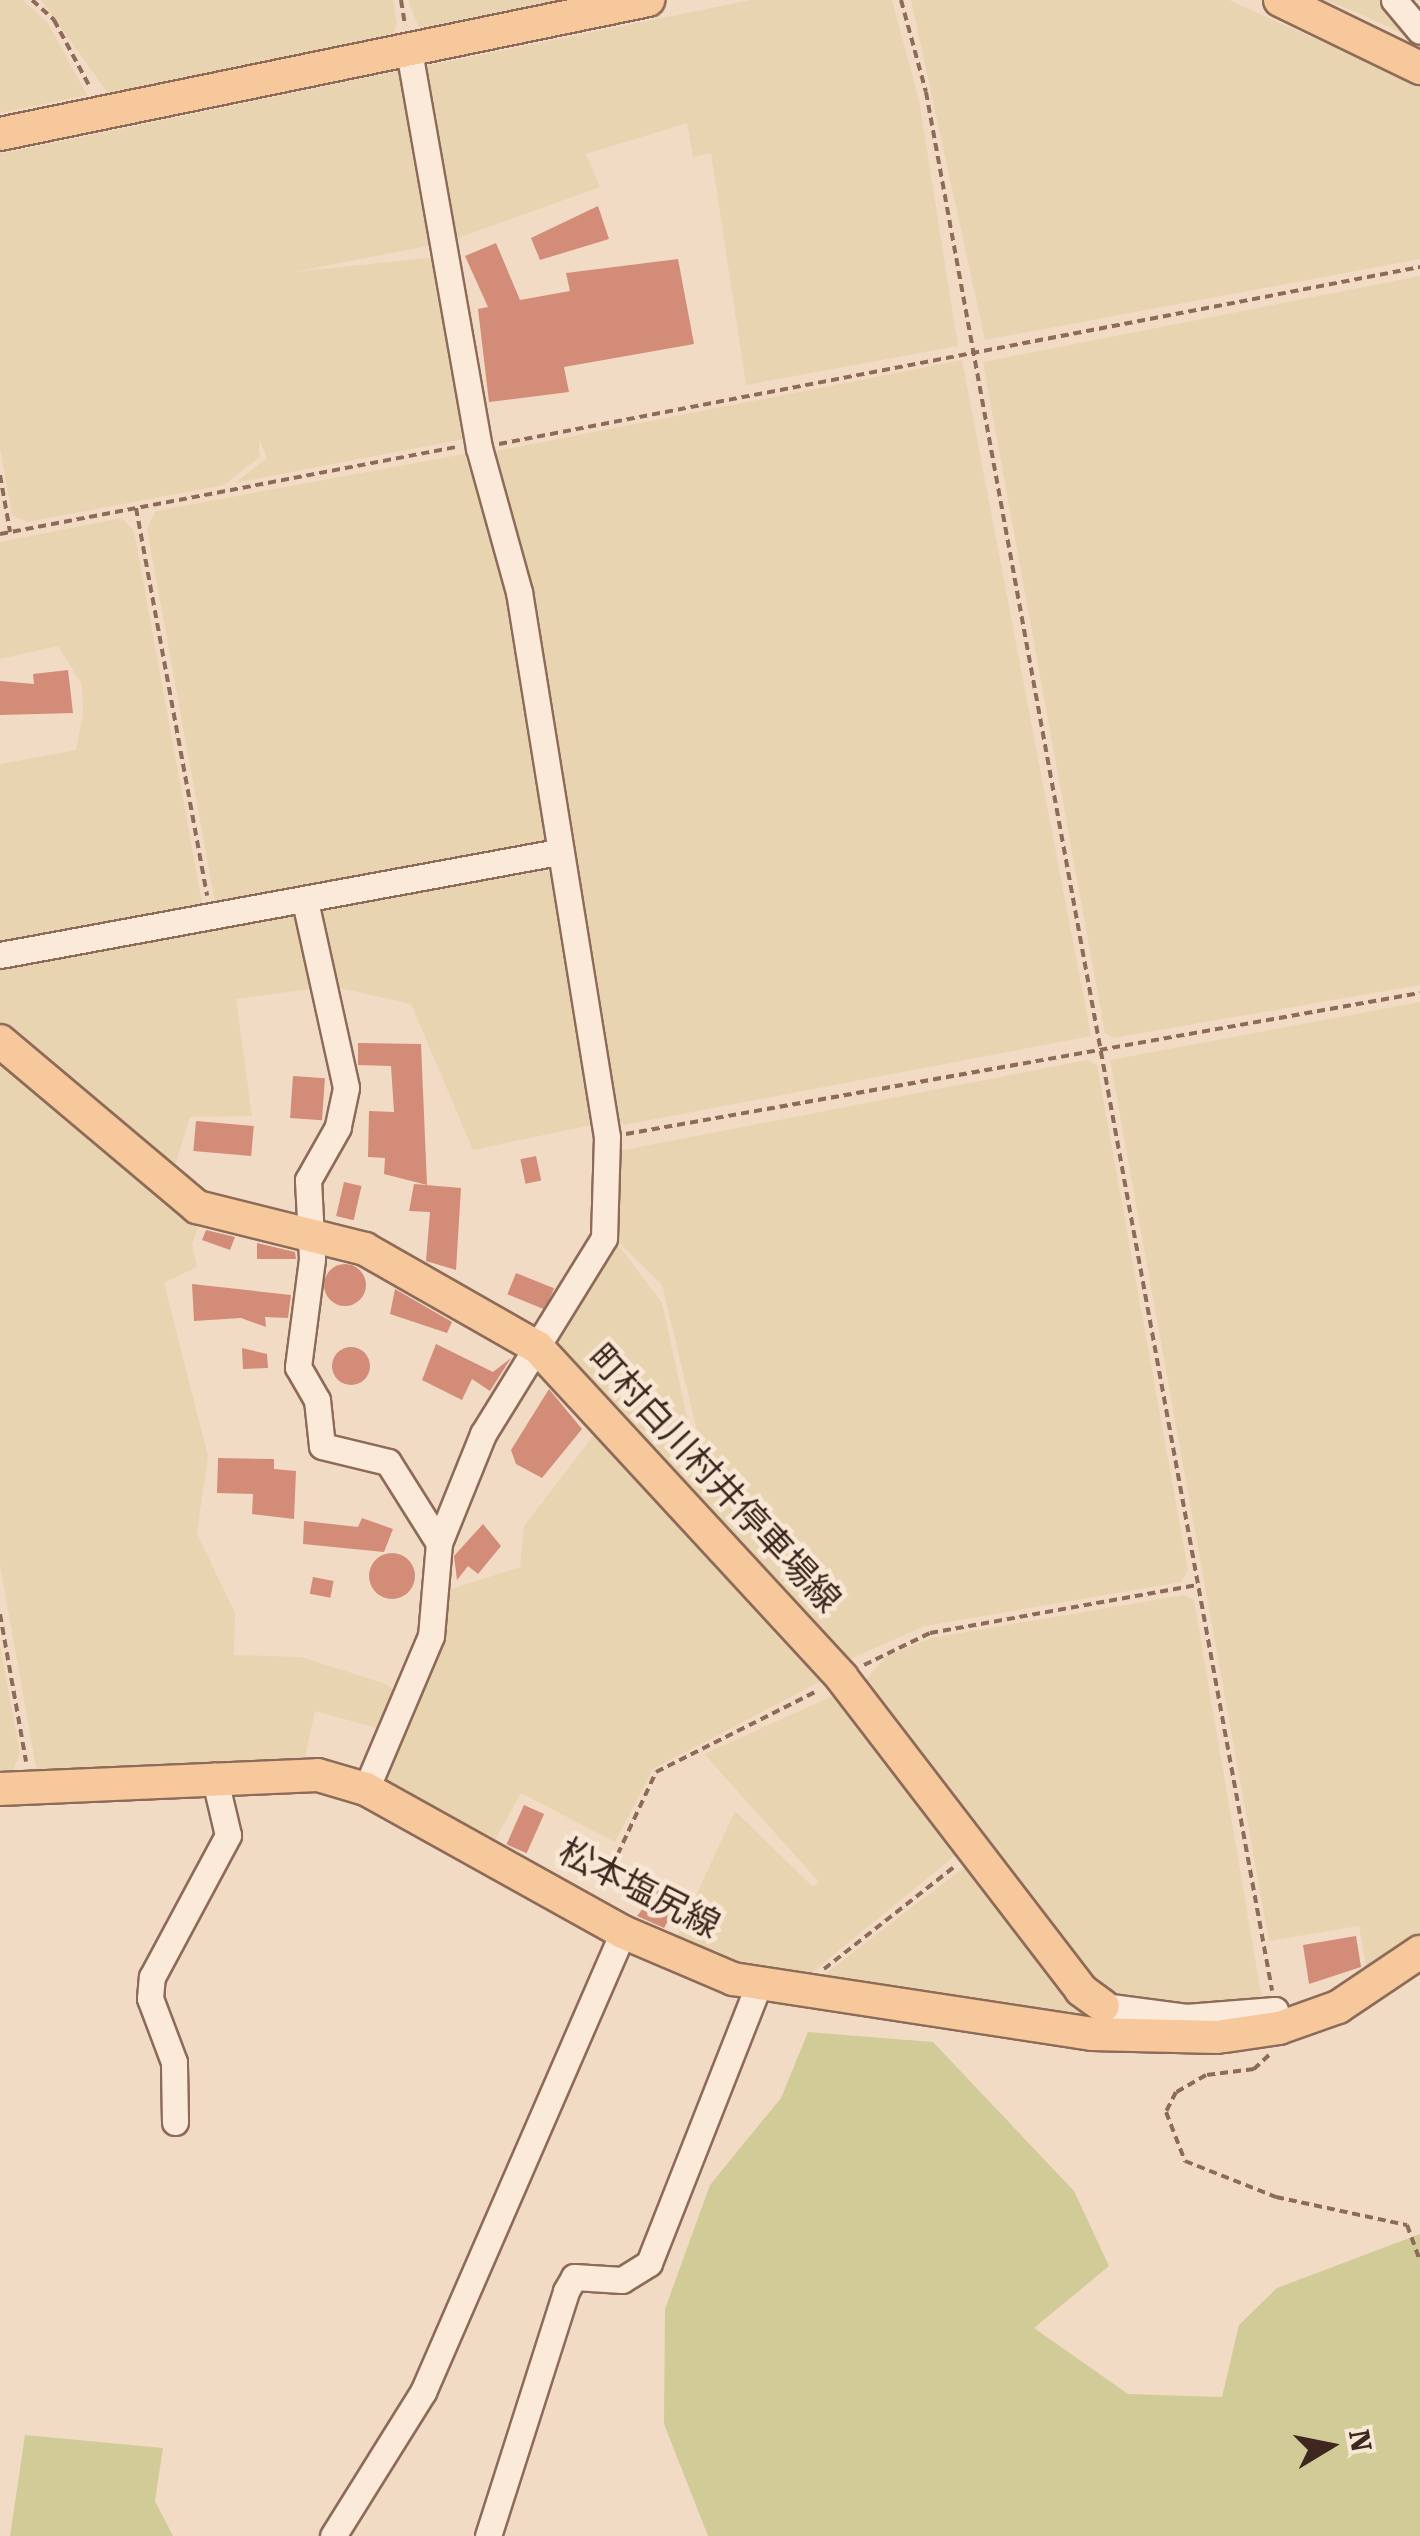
<!DOCTYPE html>
<html>
<head>
<meta charset="utf-8">
<style>
  body { margin:0 }
  #map { position:relative; width:1420px; height:2536px; overflow:hidden; background:#f1dbc5; font-family:"Roboto Serif","Noto Sans JP",serif }
  div>[style] { position:absolute }
  .farmland>* { inset:0; background:#e8d4b1 }
  .green>* { inset:0; background:#d1cc97 }
  .building>* { inset:0; background:#d28c78; transform-origin:0 0 }
  .round { border-radius:50% }
  .path>* { height:4px; margin-top:-2px; transform-origin:0; background:repeating-linear-gradient(90deg,#8e6b59 0 8px,transparent 0 13px) }
  .roads { filter:drop-shadow(2px 0 #8e6b59) drop-shadow(-2px 0 #8e6b59) drop-shadow(0 2px #8e6b59) drop-shadow(0 -2px #8e6b59) }
  .minor>* { height:25px; margin:-12.5px; padding:0 12.5px; transform-origin:12.5px; border-radius:12.5px; background:#fbead9 }
  .major>* { height:32px; margin:-16px; padding:0 16px; transform-origin:16px; border-radius:16px; background:#f6c89b }
  span { translate:-50% -50%; white-space:nowrap; text-align:center; line-height:1.15; -webkit-text-stroke:9px #f8e7d5; paint-order:stroke }
  .street-label { font-size:35px; color:#3d271e }
  .north { position:absolute; left:1280px; top:2396px; width:100px; height:100px; -webkit-text-stroke:8px #f8e7d5; paint-order:stroke; rotate:80deg; font-size:28px; font-weight:700; line-height:40px; text-align:center; color:#3d271e }
  .north::after { content:''; display:block; margin:auto; width:35px; height:45px; background:#3d271e; clip-path:polygon(50% 0,100% 100%,50% 72%,0 100%) }
</style>
</head>
<body>
<div id="map">
  <div class="farmland">
    <div style="clip-path:polygon(0 0,23px 0,48px 23px,87px 95px,0 113px)"></div>
    <div style="clip-path:polygon(41px 0,393px 0,397px 24px,393px 34px,108px 93px)"></div>
    <div style="clip-path:polygon(408px 0,558px 0,419px 28px)"></div>
    <div style="clip-path:polygon(751px 0,892px 0,919px 100px,958px 346px,746px 385px,711px 153px,693px 157px,687px 123px,586px 154px,600px 187px,452px 240px,421px 67px)"></div>
    <div style="clip-path:polygon(911px 0,1229px 0,1420px 86px,1420px 259px,985px 340px)"></div>
    <div style="clip-path:polygon(1325px 0,1381px 0,1408px 36px,1358px 13px)"></div>
    <div style="clip-path:polygon(403px 70px,434px 234px,428px 246px,293px 272px,437px 257px,464px 439px,235px 483px,267px 458px,259px 439px,260px 457px,224px 485px,27px 522px,12px 515px,0 448px,0 154px)"></div>
    <div style="clip-path:polygon(1420px 276px,1420px 985px,1113px 1038px,1105px 1033px,983px 362px)"></div>
    <div style="clip-path:polygon(962px 360px,1091px 1036px,624px 1125px,612px 1116px,493px 461px,497px 451px)"></div>
    <div style="clip-path:polygon(464px 454px,510px 591px,545px 839px,535px 848px,215px 903px,147px 529px,156px 511px)"></div>
    <div style="clip-path:polygon(122px 518px,134px 531px,202px 903px,0 946px,0 764px,76px 750px,83px 714px,82px 685px,58px 646px,0 659px,0 542px)"></div>
    <div style="clip-path:polygon(535px 864px,552px 875px,596px 1124px,473px 1150px,411px 1004px,327px 985px,314px 915px,322px 904px)"></div>
    <div style="clip-path:polygon(292px 910px,317px 988px,236px 999px,252px 1116px,190px 1117px,170px 1182px,0 1036px,0 964px)"></div>
    <div style="clip-path:polygon(1420px 1002px,1420px 1936px,1368px 1977px,1359px 1926px,1269px 1941px,1110px 1060px)"></div>
    <div style="clip-path:polygon(0 1051px,202px 1217px,192px 1244px,197px 1267px,164px 1283px,208px 1456px,197px 1534px,235px 1613px,234px 1655px,301px 1657px,386px 1684px,399px 1694px,384px 1730px,315px 1711px,305px 1758px,37px 1773px,0 1565px)"></div>
    <div style="clip-path:polygon(1087px 1060px,1097px 1065px,1188px 1570px,1181px 1582px,925px 1626px,836px 1665px,548px 1347px,610px 1246px,620px 1247px,662px 1303px,702px 1486px,710px 1485px,662px 1285px,613px 1237px,614px 1152px)"></div>
    <div style="clip-path:polygon(603px 1423px,825px 1679px,653px 1769px,615px 1842px,521px 1793px,494px 1842px,381px 1780px,439px 1593px,520px 1567px,524px 1526px)"></div>
    <div style="clip-path:polygon(1184px 1595px,1194px 1600px,1263px 2005px,1175px 2012px,1102px 1998px,862px 1684px,887px 1656px,931px 1638px)"></div>
    <div style="clip-path:polygon(0 1645px,20px 1753px,10px 1778px,0 1778px)"></div>
    <div style="clip-path:polygon(837px 1694px,956px 1855px,805px 1978px,745px 1969px,674px 1943px,735px 1811px,813px 1887px,819px 1882px,704px 1754px)"></div>
    <div style="clip-path:polygon(979px 1865px,1130px 2025px,820px 1978px,963px 1868px)"></div>
  </div>
  <div class="green">
    <div style="clip-path:polygon(808px 2032px,933px 2042px,1074px 2191px,1109px 2266px,1034px 2328px,1128px 2394px,1222px 2397px,1239px 2325px,1277px 2288px,1420px 2234px,1420px 2536px,708px 2536px,664px 2424px,665px 2309px,710px 2185px,781px 2098px)"></div>
    <div style="clip-path:polygon(25px 2435px,163px 2448px,155px 2501px,173px 2536px,10px 2536px)"></div>
  </div>
  <div class="building">
    <div style="clip-path:polygon(598px 206px,609px 239px,540px 260px,531px 238px)"></div>
    <div style="clip-path:polygon(496px 243px,520px 300px,570px 291px,566px 273px,678px 259px,694px 344px,564px 367px,569px 392px,489px 402px,478px 309px,488px 307px,465px 256px)"></div>
    <div style="clip-path:polygon(68px 670px,73px 713px,0 715px,0 681px,34px 684px,33px 674px)"></div>
    <div style="clip-path:polygon(358px 1043px,421px 1044px,427px 1185px,384px 1174px,385px 1158px,368px 1157px,369px 1111px,394px 1112px,391px 1066px,358px 1065px)"></div>
    <div style="left:293px;top:1076px;width:32px;height:42px;rotate:4deg"></div>
    <div style="left:196px;top:1121px;width:58px;height:30px;rotate:5deg"></div>
    <div style="left:536px;top:1156px;width:25px;height:16px;rotate:78deg"></div>
    <div style="left:344px;top:1182px;width:18px;height:35px;rotate:13deg"></div>
    <div style="clip-path:polygon(414px 1184px,461px 1188px,456px 1270px,426px 1261px,430px 1212px,409px 1211px)"></div>
    <div style="clip-path:polygon(206px 1230px,235px 1237px,230px 1250px,202px 1240px)"></div>
    <div style="clip-path:polygon(257px 1243px,295px 1252px,296px 1259px,257px 1259px)"></div>
    <div class="round" style="left:324px;top:1264px;width:42px;height:42px"></div>
    <div style="left:516px;top:1273px;width:41px;height:23px;rotate:22deg"></div>
    <div style="clip-path:polygon(192px 1284px,291px 1295px,288px 1318px,265px 1317px,266px 1327px,241px 1318px,194px 1321px)"></div>
    <div style="clip-path:polygon(395px 1289px,452px 1322px,447px 1333px,390px 1314px)"></div>
    <div style="clip-path:polygon(436px 1344px,493px 1372px,511px 1358px,490px 1391px,472px 1379px,462px 1400px,422px 1380px)"></div>
    <div class="round" style="left:332px;top:1347px;width:38px;height:38px"></div>
    <div style="clip-path:polygon(242px 1348px,267px 1354px,268px 1368px,243px 1369px)"></div>
    <div style="clip-path:polygon(549px 1389px,582px 1429px,542px 1478px,516px 1464px,511px 1450px)"></div>
    <div style="clip-path:polygon(218px 1458px,274px 1459px,274px 1469px,296px 1471px,294px 1519px,252px 1514px,253px 1494px,217px 1493px)"></div>
    <div style="clip-path:polygon(362px 1518px,393px 1529px,384px 1552px,303px 1544px,304px 1521px,358px 1527px)"></div>
    <div style="clip-path:polygon(483px 1524px,501px 1546px,478px 1574px,468px 1566px,457px 1580px,454px 1556px)"></div>
    <div class="round" style="left:369px;top:1553px;width:46px;height:46px"></div>
    <div style="left:313px;top:1577px;width:21px;height:17px;rotate:11deg"></div>
    <div style="left:524px;top:1805px;width:22px;height:43px;rotate:24deg"></div>
    <div style="clip-path:polygon(662px 1884px,682px 1895px,664px 1928px,637px 1916px)"></div>
    <div style="clip-path:polygon(1356px 1936px,1361px 1967px,1309px 1984px,1303px 1945px)"></div>
  </div>
  <div class="path">
    <div style="left:32px;top:0;width:30px;rotate:42deg"></div>
    <div style="left:54px;top:20px;width:76px;rotate:61.8deg"></div>
    <div style="left:401px;top:0;width:26px;rotate:81deg"></div>
    <div style="left:901px;top:0;width:95px;rotate:74.8deg"></div>
    <div style="left:926px;top:92px;width:1930px;rotate:79.67deg"></div>
    <div style="left:499px;top:444px;width:938px;rotate:-10.88deg"></div>
    <div style="left:0;top:475px;width:58px;rotate:80deg"></div>
    <div style="left:136px;top:508px;width:394px;rotate:79.6deg"></div>
    <div style="left:0;top:534px;width:465px;rotate:-10.8deg"></div>
    <div style="left:626px;top:1134px;width:806px;rotate:-10.07deg"></div>
    <div style="left:0;top:1614px;width:150px;rotate:80deg"></div>
    <div style="left:864px;top:1665px;width:73px;rotate:-25.9deg"></div>
    <div style="left:930px;top:1633px;width:270px;rotate:-10.2deg"></div>
    <div style="left:601px;top:1890px;width:130px;rotate:-65deg"></div>
    <div style="left:656px;top:1772px;width:180px;rotate:-26.7deg"></div>
    <div style="left:824px;top:1969px;width:165px;rotate:-38.1deg"></div>
    <div style="left:1269px;top:2055px;width:21px;rotate:137deg"></div>
    <div style="left:1254px;top:2069px;width:48px;rotate:172.9deg"></div>
    <div style="left:1206px;top:2075px;width:34px;rotate:150deg"></div>
    <div style="left:1176px;top:2092px;width:22px;rotate:117deg"></div>
    <div style="left:1166px;top:2112px;width:53px;rotate:68.8deg"></div>
    <div style="left:1185px;top:2161px;width:98px;rotate:21.6deg"></div>
    <div style="left:1276px;top:2197px;width:134px;rotate:12.1deg"></div>
    <div style="left:1407px;top:2225px;width:37px;rotate:70deg"></div>
  </div>
  <div class="roads">
    <div class="minor">
      <div style="left:1394px;top:0;width:40px;rotate:50deg"></div>
      <div style="left:305px;top:901px;width:191px;rotate:77.6deg"></div>
      <div style="left:346px;top:1088px;width:40px;rotate:102deg"></div>
      <div style="left:338px;top:1127px;width:61px;rotate:119.5deg"></div>
      <div style="left:308px;top:1180px;width:79px;rotate:87.1deg"></div>
      <div style="left:312px;top:1259px;width:109px;rotate:97.4deg"></div>
      <div style="left:298px;top:1367px;width:38px;rotate:60deg"></div>
      <div style="left:317px;top:1400px;width:46px;rotate:83.8deg"></div>
      <div style="left:322px;top:1446px;width:68px;rotate:13.6deg"></div>
      <div style="left:388px;top:1462px;width:96px;rotate:57.8deg"></div>
      <div style="left:0;top:955px;width:567px;rotate:-10.46deg"></div>
      <div style="left:366px;top:1789px;width:166px;rotate:-67deg"></div>
      <div style="left:431px;top:1636px;width:93px;rotate:-85.1deg"></div>
      <div style="left:439px;top:1543px;width:118px;rotate:-68deg"></div>
      <div style="left:483px;top:1434px;width:230px;rotate:-58.3deg"></div>
      <div style="left:604px;top:1238px;width:101px;rotate:-88.3deg"></div>
      <div style="left:607px;top:1137px;width:552px;rotate:-99.17deg"></div>
      <div style="left:519px;top:592px;width:149px;rotate:-105.5deg"></div>
      <div style="left:479px;top:448px;width:404px;rotate:-100deg"></div>
      <div style="left:1103px;top:2006px;width:84px;rotate:7.5deg"></div>
      <div style="left:1186px;top:2017px;width:89px;rotate:-4.5deg"></div>
      <div style="left:1275px;top:2010px;width:18px;rotate:77deg"></div>
      <div style="left:175px;top:2122px;width:60px;rotate:-91deg"></div>
      <div style="left:174px;top:2062px;width:68px;rotate:-110.6deg"></div>
      <div style="left:150px;top:1998px;width:21px;rotate:-85deg"></div>
      <div style="left:152px;top:1977px;width:161px;rotate:-61.8deg"></div>
      <div style="left:228px;top:1835px;width:61px;rotate:-103.3deg"></div>
      <div style="left:333px;top:2536px;width:170px;rotate:-58deg"></div>
      <div style="left:423px;top:2392px;width:502px;rotate:-66.5deg"></div>
      <div style="left:488px;top:2536px;width:257px;rotate:-72.3deg"></div>
      <div style="left:566px;top:2291px;width:16px;rotate:-60deg"></div>
      <div style="left:574px;top:2277px;width:48px;rotate:3.6deg"></div>
      <div style="left:622px;top:2280px;width:32px;rotate:-32deg"></div>
      <div style="left:649px;top:2263px;width:300px;rotate:-68.5deg"></div>
    </div>
    <div class="major">
      <div style="left:1280px;top:0;width:156px;rotate:25.9deg"></div>
      <div style="left:0;top:134px;width:662px;rotate:-11.68deg"></div>
      <div style="left:0;top:1041px;width:258px;rotate:40.1deg"></div>
      <div style="left:197px;top:1207px;width:173px;rotate:14deg"></div>
      <div style="left:365px;top:1249px;width:198px;rotate:29.7deg"></div>
      <div style="left:537px;top:1347px;width:450px;rotate:47.3deg"></div>
      <div style="left:842px;top:1678px;width:393px;rotate:52.5deg"></div>
      <div style="left:1081px;top:1990px;width:27px;rotate:36deg"></div>
      <div style="left:0;top:1789px;width:318px;rotate:-2.5deg"></div>
      <div style="left:318px;top:1775px;width:50px;rotate:16.3deg"></div>
      <div style="left:366px;top:1789px;width:294px;rotate:29.1deg"></div>
      <div style="left:623px;top:1932px;width:120px;rotate:23.1deg"></div>
      <div style="left:733px;top:1979px;width:363px;rotate:8.7deg"></div>
      <div style="left:1092px;top:2034px;width:125px;rotate:1.4deg"></div>
      <div style="left:1217px;top:2037px;width:63px;rotate:-8.3deg"></div>
      <div style="left:1279px;top:2028px;width:63px;rotate:-19.6deg"></div>
      <div style="left:1338px;top:2007px;width:99px;rotate:-33.9deg"></div>
    </div>
  </div>
  <div class="street-label">
    <span style="left:714px;top:1479px;rotate:47deg">町村白川村井停車場線</span>
    <span style="left:639px;top:1889px;rotate:27deg">松本塩尻線</span>
  </div>
  <div class="north">N</div>
</div>
</body>
</html>
